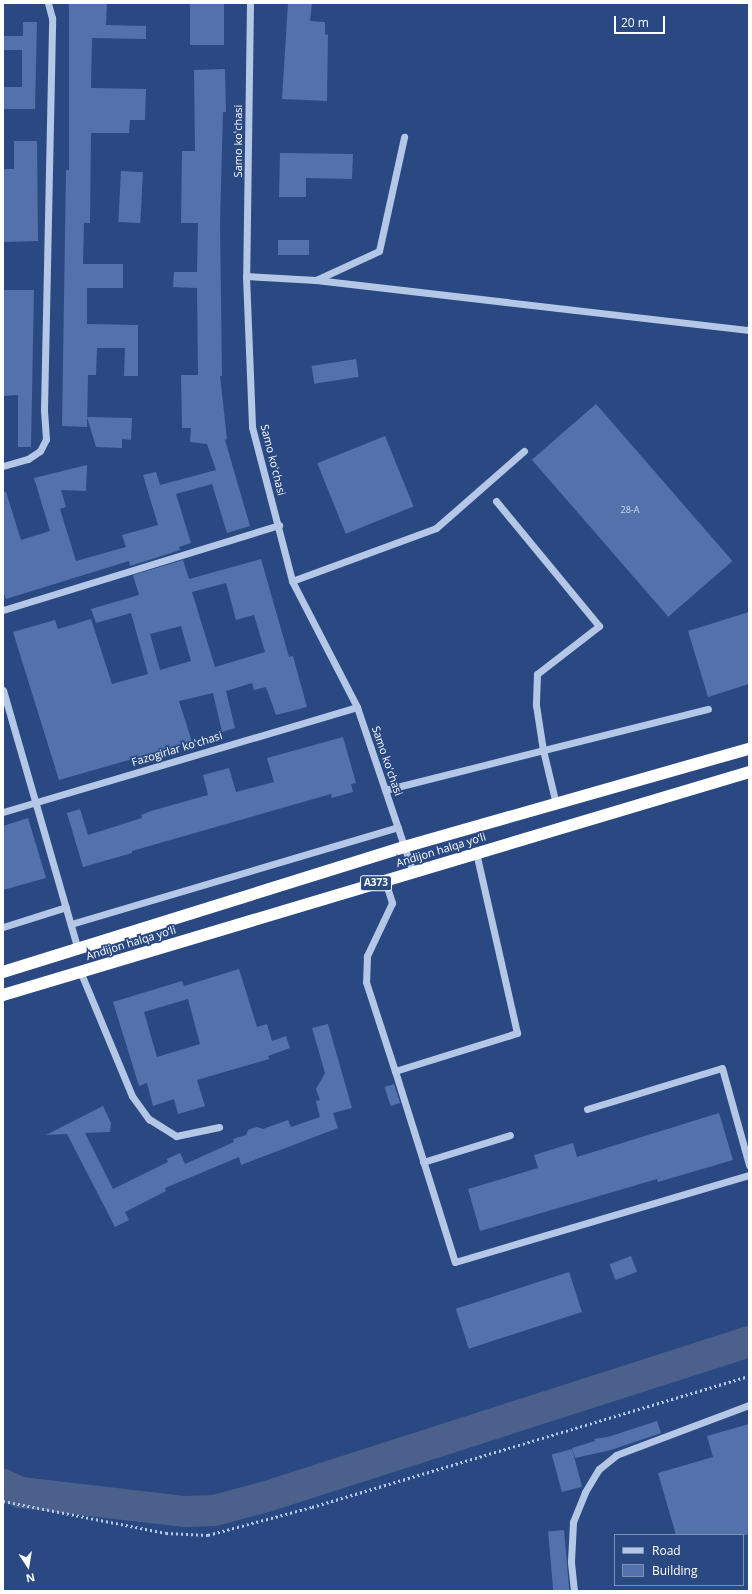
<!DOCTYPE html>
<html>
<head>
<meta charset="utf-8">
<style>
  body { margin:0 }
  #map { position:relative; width:752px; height:1594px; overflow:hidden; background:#2a4983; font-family:"Open Sans",sans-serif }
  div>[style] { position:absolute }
  .river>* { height:31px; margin:-15.5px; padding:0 15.5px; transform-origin:15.5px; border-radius:15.5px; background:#4b618b }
  .building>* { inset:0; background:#5372ab; transform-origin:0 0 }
  .path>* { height:2.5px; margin-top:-1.25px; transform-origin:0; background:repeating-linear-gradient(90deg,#b4c7e6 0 2px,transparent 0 5px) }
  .minor>* { height:7px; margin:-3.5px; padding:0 3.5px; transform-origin:3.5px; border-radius:3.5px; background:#b4c7e6 }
  .highway>* { height:12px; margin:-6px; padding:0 6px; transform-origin:6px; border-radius:6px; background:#fff }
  span { translate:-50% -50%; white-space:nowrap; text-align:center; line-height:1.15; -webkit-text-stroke:3.5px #2a4983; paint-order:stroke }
  .number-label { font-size:9px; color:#d4dcea }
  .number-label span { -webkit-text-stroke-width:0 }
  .shield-label span { padding:1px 3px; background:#2a4983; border:1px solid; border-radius:3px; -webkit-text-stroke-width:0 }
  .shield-label { font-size:10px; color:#fff; font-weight:700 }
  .street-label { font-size:11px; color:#fff }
  .frame { position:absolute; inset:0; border:4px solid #fff; pointer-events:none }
  .legend { position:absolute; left:614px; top:1534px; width:130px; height:52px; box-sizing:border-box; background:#2a4983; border:1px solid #7f92b5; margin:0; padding:5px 7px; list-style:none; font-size:12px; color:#fff }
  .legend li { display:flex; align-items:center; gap:8px; height:20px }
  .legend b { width:20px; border:1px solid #7f92b5 }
  .north { position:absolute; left:8px; top:1546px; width:40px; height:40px; -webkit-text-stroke:3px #2a4983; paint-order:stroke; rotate:168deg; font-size:11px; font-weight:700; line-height:16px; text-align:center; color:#fff }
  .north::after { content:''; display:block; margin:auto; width:14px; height:18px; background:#fff; clip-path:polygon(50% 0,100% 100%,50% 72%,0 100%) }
  .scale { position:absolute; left:614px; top:16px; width:51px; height:18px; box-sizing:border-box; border:2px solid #fff; border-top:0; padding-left:5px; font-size:12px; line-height:14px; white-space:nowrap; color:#fff; -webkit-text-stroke:3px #2a4983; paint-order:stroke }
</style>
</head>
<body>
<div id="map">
  <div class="river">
    <div style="left:3px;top:1484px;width:19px;rotate:25deg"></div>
    <div style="left:20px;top:1492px;width:166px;rotate:6.6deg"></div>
    <div style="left:185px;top:1511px;width:29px;rotate:-2deg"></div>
    <div style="left:214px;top:1510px;width:54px;rotate:-15.1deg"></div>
    <div style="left:266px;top:1496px;width:507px;rotate:-17.79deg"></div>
  </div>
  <div class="building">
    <div style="clip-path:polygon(69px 3px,107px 3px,106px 25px,146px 26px,146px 39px,92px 38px,91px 88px,146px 89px,145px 120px,130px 120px,129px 133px,91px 133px,90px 223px,84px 223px,83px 264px,123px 264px,123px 288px,87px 288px,87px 324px,138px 325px,138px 376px,124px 376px,125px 348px,97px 348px,96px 375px,88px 375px,87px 427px,62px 426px,66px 170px,69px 170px)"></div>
    <div style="left:190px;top:3px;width:34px;height:42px"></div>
    <div style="clip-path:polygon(288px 3px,312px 3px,310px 21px,325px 22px,325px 34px,328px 35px,327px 101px,282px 99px)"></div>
    <div style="clip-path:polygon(23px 22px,37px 22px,35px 109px,3px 109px,3px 87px,22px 87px,22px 50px,3px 50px,3px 36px,23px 36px)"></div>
    <div style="clip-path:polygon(225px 69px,226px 112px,223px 112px,220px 223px,222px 376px,220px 376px,227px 439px,225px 440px,250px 526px,227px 533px,212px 484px,176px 494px,191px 543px,179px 547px,180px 550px,130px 566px,129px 561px,6px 599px,3px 590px,3px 492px,6px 492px,21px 540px,50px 531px,34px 478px,87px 465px,86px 491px,61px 490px,66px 507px,60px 509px,76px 561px,126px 547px,122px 535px,158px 525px,143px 475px,156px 472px,160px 485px,216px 470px,207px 444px,190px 442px,191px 428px,182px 428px,181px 375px,198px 375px,197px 288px,173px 287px,174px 272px,197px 272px,198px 223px,181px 223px,182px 151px,195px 151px,194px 70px)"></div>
    <div style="clip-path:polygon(14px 141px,37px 141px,38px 241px,3px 242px,3px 169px,14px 169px)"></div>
    <div style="clip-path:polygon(280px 153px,353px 154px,352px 179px,306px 178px,306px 197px,279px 197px)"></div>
    <div style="left:121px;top:171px;width:22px;height:51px;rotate:3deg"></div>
    <div style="left:278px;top:240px;width:31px;height:15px"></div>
    <div style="clip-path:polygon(3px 290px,34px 290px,31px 447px,18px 447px,18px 395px,3px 396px)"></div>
    <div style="left:356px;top:359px;width:18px;height:45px;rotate:81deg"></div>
    <div style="left:596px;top:404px;width:208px;height:85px;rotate:49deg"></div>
    <div style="clip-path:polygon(87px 417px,132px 418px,131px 440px,122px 439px,122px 448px,96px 447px)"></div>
    <div style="left:385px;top:436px;width:76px;height:73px;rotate:68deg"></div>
    <div style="clip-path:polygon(evenodd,261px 559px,289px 657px,293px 656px,307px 707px,276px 715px,266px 687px,254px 690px,252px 683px,226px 691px,235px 728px,222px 732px,213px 693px,179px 701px,192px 742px,59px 780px,13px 632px,55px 620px,58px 629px,91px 619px,112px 684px,148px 674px,131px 613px,96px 623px,91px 609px,139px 595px,133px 575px,183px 560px,189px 579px,261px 559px,226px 583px,236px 620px,254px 615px,265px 652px,215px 667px,192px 592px,226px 583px,261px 559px,181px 626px,191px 661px,160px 670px,150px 634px,181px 626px)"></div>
    <div style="clip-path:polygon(749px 612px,749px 684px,708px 697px,688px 631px)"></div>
    <div style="clip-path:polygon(343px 737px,356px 783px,351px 784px,353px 792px,332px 798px,331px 794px,132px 851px,132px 853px,83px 867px,67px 813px,80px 809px,88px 835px,142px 818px,141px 815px,151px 811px,208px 795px,203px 775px,218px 771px,229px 768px,236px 792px,274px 782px,267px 758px)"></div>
    <div style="clip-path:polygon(28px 818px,46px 878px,3px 890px,3px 826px)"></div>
    <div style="clip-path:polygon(evenodd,239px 969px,257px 1027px,267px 1024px,272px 1041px,286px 1036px,290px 1048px,268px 1056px,269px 1059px,197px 1080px,205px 1106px,178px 1114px,174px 1099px,153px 1106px,147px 1083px,139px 1086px,113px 1002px,182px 981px,184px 986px,239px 969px,188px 999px,200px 1044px,157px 1057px,144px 1012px,188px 999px)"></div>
    <div style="clip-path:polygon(328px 1024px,352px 1108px,333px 1113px,338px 1128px,241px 1165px,239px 1157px,165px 1188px,166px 1191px,125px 1212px,129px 1220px,115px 1227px,67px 1134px,46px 1135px,103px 1106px,111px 1123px,110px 1132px,85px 1133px,113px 1189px,168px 1162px,167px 1159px,180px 1153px,185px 1164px,234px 1142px,233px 1139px,246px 1135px,248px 1130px,257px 1127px,263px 1129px,288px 1120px,291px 1127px,320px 1117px,316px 1101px,320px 1100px,316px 1089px,325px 1073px,312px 1028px)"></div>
    <div style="left:394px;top:1084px;width:20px;height:10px;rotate:72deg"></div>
    <div style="clip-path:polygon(719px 1113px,733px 1160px,658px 1182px,657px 1179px,480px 1231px,468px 1189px,538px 1168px,534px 1155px,573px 1143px,577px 1157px)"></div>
    <div style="left:631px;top:1256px;width:17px;height:23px;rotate:69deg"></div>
    <div style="left:569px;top:1272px;width:42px;height:119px;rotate:72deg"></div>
    <div style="clip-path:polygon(657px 1421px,661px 1433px,611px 1450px,575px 1458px,572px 1448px,595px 1441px,594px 1439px,608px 1437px)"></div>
    <div style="clip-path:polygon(749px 1424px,749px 1535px,676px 1535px,658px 1473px,713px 1457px,707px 1436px)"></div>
    <div style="left:572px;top:1449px;width:39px;height:21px;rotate:75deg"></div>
    <div style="left:564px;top:1530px;width:61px;height:16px;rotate:85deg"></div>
  </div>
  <div class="path">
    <div style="left:3px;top:1501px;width:166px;rotate:11.1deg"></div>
    <div style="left:166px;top:1533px;width:42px;rotate:2.7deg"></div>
    <div style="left:208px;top:1535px;width:108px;rotate:-15.1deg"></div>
    <div style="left:312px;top:1507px;width:456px;rotate:-16.7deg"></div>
  </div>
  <div class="minor">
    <div style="left:250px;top:3px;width:273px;rotate:90.8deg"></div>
    <div style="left:246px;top:276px;width:151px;rotate:87.7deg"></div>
    <div style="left:252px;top:427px;width:159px;rotate:75.4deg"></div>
    <div style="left:292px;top:581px;width:142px;rotate:62.7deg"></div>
    <div style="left:357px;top:707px;width:174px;rotate:71.3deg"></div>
    <div style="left:246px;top:276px;width:70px;rotate:3.3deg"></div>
    <div style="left:316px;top:280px;width:436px;rotate:6.6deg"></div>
    <div style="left:316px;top:280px;width:69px;rotate:-24.7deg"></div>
    <div style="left:379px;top:251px;width:117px;rotate:-77.6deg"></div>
    <div style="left:3px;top:466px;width:26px;rotate:-16deg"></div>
    <div style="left:28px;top:459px;width:14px;rotate:-34deg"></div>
    <div style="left:40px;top:451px;width:13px;rotate:-63deg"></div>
    <div style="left:46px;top:439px;width:29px;rotate:-94deg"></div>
    <div style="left:44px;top:410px;width:392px;rotate:-88.8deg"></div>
    <div style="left:52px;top:18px;width:16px;rotate:-105deg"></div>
    <div style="left:496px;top:501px;width:162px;rotate:50.5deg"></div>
    <div style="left:599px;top:626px;width:78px;rotate:142.3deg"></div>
    <div style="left:537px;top:674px;width:31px;rotate:92deg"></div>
    <div style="left:536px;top:705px;width:46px;rotate:81.2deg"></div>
    <div style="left:543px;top:750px;width:56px;rotate:76.5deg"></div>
    <div style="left:292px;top:581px;width:153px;rotate:-20.2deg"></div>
    <div style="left:436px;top:528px;width:117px;rotate:-41.2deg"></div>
    <div style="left:3px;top:610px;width:289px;rotate:-17.1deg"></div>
    <div style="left:3px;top:690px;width:270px;rotate:73.9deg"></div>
    <div style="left:385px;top:790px;width:333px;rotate:-14.1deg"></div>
    <div style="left:3px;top:812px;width:369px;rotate:-16.5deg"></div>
    <div style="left:385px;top:881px;width:23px;rotate:72deg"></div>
    <div style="left:392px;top:903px;width:59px;rotate:115.3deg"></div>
    <div style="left:367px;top:956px;width:26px;rotate:92deg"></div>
    <div style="left:366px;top:982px;width:94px;rotate:72deg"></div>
    <div style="left:395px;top:1071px;width:128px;rotate:-17.3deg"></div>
    <div style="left:517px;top:1033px;width:185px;rotate:-102.8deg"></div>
    <div style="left:71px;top:924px;width:341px;rotate:-16.5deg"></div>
    <div style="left:3px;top:927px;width:66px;rotate:-17.6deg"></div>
    <div style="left:80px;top:971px;width:135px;rotate:67.4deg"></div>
    <div style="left:132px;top:1096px;width:29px;rotate:54deg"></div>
    <div style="left:149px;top:1119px;width:32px;rotate:32deg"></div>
    <div style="left:176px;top:1136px;width:44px;rotate:-11.8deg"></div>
    <div style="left:395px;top:1071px;width:200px;rotate:72.6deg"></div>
    <div style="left:455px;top:1262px;width:307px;rotate:-16.5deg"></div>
    <div style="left:587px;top:1109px;width:141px;rotate:-16.9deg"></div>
    <div style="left:722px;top:1068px;width:101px;rotate:74.4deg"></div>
    <div style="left:423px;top:1162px;width:91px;rotate:-17.2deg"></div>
    <div style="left:574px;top:1591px;width:30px;rotate:-96deg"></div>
    <div style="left:571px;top:1561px;width:39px;rotate:-87deg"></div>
    <div style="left:573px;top:1522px;width:32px;rotate:-68deg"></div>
    <div style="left:585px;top:1492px;width:27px;rotate:-59deg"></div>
    <div style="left:599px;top:1469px;width:22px;rotate:-39deg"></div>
    <div style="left:616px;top:1455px;width:142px;rotate:-20.6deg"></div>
  </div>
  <div class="highway">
    <div style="left:3px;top:972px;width:420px;rotate:-17.3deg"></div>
    <div style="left:404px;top:847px;width:359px;rotate:-15.9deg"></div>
    <div style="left:3px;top:995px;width:779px;rotate:-16.64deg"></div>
  </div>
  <div class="number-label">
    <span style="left:630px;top:510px">28-A</span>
  </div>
  <div class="shield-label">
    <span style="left:376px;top:883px">A373</span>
  </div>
  <div class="street-label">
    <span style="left:238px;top:141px;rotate:-90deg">Samo koʻchasi</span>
    <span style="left:273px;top:460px;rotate:76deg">Samo koʻchasi</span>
    <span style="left:177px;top:749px;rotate:-17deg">Fazogirlar koʻchasi</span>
    <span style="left:387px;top:761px;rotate:71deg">Samo koʻchasi</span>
    <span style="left:441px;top:850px;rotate:-17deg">Andijon halqa yo‘li</span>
    <span style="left:131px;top:943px;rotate:-17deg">Andijon halqa yo‘li</span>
  </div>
  <div class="frame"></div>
  <ul class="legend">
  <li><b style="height:5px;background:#b4c7e6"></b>Road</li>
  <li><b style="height:11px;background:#5372ab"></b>Building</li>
  </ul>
  <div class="north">N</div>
  <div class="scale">20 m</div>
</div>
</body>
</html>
